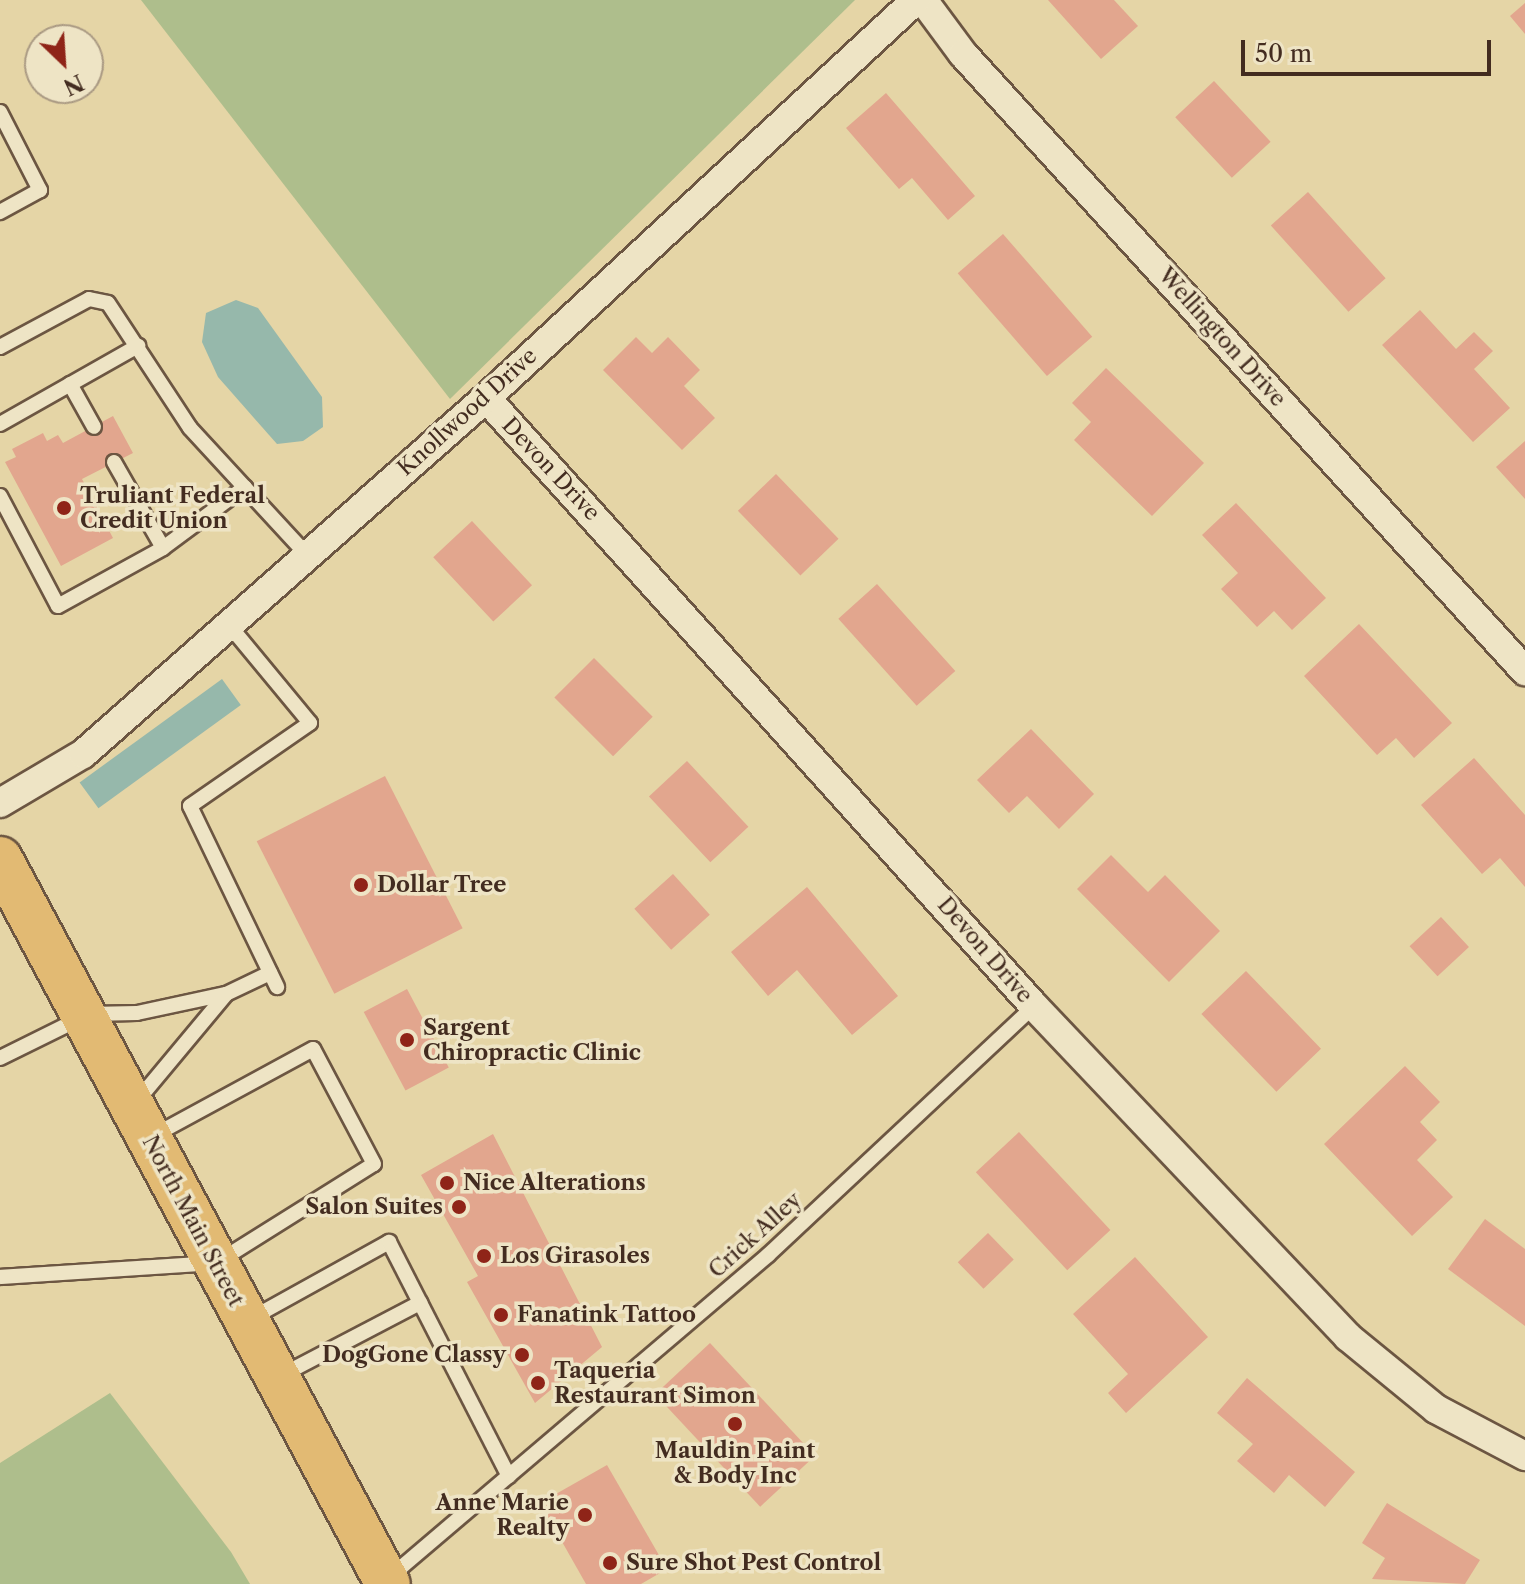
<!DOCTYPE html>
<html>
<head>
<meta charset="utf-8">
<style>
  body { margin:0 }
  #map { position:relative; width:1525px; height:1584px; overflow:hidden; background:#e5d5a6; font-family:"Libre Caslon Text",serif }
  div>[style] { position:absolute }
  .green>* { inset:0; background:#aebe8c }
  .water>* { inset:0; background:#96b8ab; transform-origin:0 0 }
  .building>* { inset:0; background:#e2a68e; transform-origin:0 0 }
  .roads { filter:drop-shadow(2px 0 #6c5642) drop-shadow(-2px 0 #6c5642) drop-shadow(0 2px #6c5642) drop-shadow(0 -2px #6c5642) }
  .lane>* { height:14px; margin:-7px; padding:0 7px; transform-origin:7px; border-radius:7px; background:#eee4c5 }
  .street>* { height:28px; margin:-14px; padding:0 14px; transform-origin:14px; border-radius:14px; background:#eee4c5 }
  .primary>* { height:44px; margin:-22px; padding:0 22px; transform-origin:22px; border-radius:22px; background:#e2ba73 }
  .dots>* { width:22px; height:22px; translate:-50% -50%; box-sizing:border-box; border:4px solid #eee4c5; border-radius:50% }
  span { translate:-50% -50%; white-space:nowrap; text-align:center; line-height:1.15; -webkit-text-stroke:7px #eee4c5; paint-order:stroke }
  .street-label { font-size:22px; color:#432c20 }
  .poi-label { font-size:22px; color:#432c20; font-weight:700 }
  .left { translate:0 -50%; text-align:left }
  .right { translate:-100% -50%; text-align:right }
  .north { position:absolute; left:24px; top:24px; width:80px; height:80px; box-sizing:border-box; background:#eee4c5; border:2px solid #aa9a83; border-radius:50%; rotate:155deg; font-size:22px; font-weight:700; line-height:32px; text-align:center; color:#432c20 }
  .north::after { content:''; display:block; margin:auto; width:28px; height:36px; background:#8f2418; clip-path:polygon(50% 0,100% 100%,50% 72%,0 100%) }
  .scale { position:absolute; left:1241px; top:40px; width:250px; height:36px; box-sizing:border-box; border:4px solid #432c20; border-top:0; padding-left:10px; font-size:24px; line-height:28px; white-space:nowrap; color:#432c20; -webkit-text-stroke:6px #eee4c5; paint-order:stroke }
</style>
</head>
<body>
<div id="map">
  <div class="green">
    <div style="clip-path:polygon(141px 0,855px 0,450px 399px)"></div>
    <div style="clip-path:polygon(110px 1393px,231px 1552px,250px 1584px,0 1584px,0 1463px)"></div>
  </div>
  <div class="water">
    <div style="clip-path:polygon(236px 300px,258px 308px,322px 397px,323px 427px,303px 441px,277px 444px,218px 377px,202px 342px,206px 313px)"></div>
    <div style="left:222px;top:679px;width:32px;height:176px;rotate:54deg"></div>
  </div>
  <div class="building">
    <div style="clip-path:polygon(1048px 0,1114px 0,1138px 26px,1101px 59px)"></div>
    <div style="clip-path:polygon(1525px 3px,1525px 34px,1510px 16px)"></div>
    <div style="left:1214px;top:81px;width:83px;height:53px;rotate:47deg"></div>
    <div style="clip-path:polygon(886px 93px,975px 196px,948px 220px,912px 178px,899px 189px,846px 128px)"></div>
    <div style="left:1308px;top:192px;width:116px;height:50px;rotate:48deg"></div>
    <div style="left:1003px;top:234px;width:136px;height:60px;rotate:49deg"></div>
    <div style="clip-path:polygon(1420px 310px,1456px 349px,1474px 332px,1493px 351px,1474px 369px,1510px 408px,1473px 442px,1382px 345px)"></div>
    <div style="clip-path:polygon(636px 337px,652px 353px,668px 337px,700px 370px,684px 386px,715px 418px,682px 450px,603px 370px)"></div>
    <div style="clip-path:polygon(1106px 368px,1204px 463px,1152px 516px,1074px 440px,1091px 422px,1072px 403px)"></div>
    <div style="clip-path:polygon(113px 416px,133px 453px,82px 479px,113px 538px,61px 566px,5px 462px,16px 457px,12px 449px,43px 433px,47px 441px,58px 435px,63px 443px)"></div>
    <div style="clip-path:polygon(1525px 441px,1525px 499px,1496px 467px)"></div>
    <div style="left:776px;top:474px;width:90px;height:53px;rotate:46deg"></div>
    <div style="clip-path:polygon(1236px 503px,1326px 598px,1292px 630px,1274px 611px,1257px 627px,1221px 589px,1238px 573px,1202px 535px)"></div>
    <div style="left:472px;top:521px;width:88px;height:53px;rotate:47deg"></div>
    <div style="left:877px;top:584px;width:117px;height:52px;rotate:48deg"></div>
    <div style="clip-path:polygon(1359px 624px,1452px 723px,1414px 758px,1396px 738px,1377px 755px,1304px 676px)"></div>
    <div style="left:594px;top:658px;width:83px;height:56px;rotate:45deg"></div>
    <div style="clip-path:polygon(1031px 729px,1094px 794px,1059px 829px,1027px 796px,1009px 813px,977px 780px)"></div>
    <div style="clip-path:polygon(1474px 758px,1525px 815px,1525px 887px,1500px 858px,1482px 874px,1421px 805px)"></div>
    <div style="left:687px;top:761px;width:90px;height:52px;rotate:47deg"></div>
    <div style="left:385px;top:776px;width:171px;height:144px;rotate:63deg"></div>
    <div style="clip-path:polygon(1111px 855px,1148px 892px,1165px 875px,1220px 931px,1169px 982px,1077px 889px)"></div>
    <div style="left:673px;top:874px;width:55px;height:52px;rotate:48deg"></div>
    <div style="clip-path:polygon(807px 887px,898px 996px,852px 1035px,797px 970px,768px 996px,731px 952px)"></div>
    <div style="left:1441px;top:917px;width:41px;height:43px;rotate:47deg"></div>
    <div style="left:1246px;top:971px;width:108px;height:62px;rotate:46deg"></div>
    <div style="left:407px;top:989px;width:89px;height:49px;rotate:62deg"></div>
    <div style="clip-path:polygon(1405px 1066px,1440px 1102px,1420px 1122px,1437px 1140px,1417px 1160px,1453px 1197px,1412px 1236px,1324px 1144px)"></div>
    <div style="left:1019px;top:1132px;width:134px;height:59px;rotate:47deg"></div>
    <div style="clip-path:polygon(493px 1134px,602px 1347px,535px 1403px,467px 1282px,478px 1276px,421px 1175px)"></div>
    <div style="clip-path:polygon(1485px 1219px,1525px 1249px,1525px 1326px,1448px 1269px)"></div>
    <div style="left:988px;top:1233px;width:37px;height:42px;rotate:46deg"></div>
    <div style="clip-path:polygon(1135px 1257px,1208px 1337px,1126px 1413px,1108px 1393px,1128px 1374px,1073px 1314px)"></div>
    <div style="left:710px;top:1343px;width:154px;height:75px;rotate:47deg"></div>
    <div style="clip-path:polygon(1247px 1378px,1355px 1472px,1325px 1507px,1289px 1475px,1274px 1493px,1237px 1461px,1253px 1444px,1217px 1413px)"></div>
    <div style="clip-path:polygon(607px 1465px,667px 1569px,641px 1584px,586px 1584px,540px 1503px)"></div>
    <div style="clip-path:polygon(1387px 1503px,1480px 1560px,1465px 1584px,1372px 1579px,1385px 1558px,1362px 1543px)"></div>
  </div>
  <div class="roads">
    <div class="lane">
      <div style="left:0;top:112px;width:88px;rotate:62.9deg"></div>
      <div style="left:40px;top:190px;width:46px;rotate:151.2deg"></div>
      <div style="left:0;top:347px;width:101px;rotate:-28.3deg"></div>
      <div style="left:89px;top:299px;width:19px;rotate:12deg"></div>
      <div style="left:108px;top:303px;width:149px;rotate:56.7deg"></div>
      <div style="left:190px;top:428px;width:173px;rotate:47.3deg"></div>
      <div style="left:70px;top:384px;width:49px;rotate:60.8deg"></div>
      <div style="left:0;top:424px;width:159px;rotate:-29.5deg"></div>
      <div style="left:114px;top:462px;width:99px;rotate:60.3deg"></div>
      <div style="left:0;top:496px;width:124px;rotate:62.2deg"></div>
      <div style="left:58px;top:606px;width:120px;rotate:-28.9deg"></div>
      <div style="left:163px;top:548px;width:102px;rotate:-36.6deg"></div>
      <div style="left:229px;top:625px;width:127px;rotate:50.4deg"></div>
      <div style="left:310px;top:723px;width:146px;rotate:145.3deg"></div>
      <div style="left:190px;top:806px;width:201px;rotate:64.3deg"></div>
      <div style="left:0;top:1058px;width:99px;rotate:-26.3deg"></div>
      <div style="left:89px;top:1014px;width:48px;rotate:-1.2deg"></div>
      <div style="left:137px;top:1013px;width:91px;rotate:-12.1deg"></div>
      <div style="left:226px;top:994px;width:49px;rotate:-25.5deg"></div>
      <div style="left:137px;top:1101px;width:139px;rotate:-50.2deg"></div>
      <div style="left:0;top:1277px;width:216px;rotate:-3.7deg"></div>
      <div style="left:216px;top:1263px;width:186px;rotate:-32.1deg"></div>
      <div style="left:374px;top:1164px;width:130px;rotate:-117.9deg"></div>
      <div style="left:313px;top:1049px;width:182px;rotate:151.5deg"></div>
      <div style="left:252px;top:1318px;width:157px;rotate:-29deg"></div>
      <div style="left:389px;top:1242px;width:263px;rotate:62.9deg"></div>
      <div style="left:282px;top:1375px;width:156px;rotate:-27.6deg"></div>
      <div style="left:391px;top:1576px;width:495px;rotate:-40.4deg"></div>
      <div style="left:768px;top:1255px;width:364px;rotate:-43.1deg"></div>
    </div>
    <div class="street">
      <div style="left:923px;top:0;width:67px;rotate:53.5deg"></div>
      <div style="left:963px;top:54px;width:835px;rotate:47.67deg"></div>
      <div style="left:486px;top:398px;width:819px;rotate:47.97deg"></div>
      <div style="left:1034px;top:1006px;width:456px;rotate:46.5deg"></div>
      <div style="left:1348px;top:1337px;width:114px;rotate:39.3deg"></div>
      <div style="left:1436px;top:1409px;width:101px;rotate:27.8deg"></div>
      <div style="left:0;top:803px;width:96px;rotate:-30.6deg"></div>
      <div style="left:83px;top:754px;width:538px;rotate:-41.46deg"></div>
      <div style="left:486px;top:398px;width:586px;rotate:-42.79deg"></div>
    </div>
    <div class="primary">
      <div style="left:0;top:859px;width:822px;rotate:61.85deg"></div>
    </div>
  </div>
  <div class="dots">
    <div style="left:64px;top:508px;background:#8f2418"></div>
    <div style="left:361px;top:885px;background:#8f2418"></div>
    <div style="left:407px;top:1040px;background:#8f2418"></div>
    <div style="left:447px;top:1183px;background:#8f2418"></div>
    <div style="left:459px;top:1207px;background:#8f2418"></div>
    <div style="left:484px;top:1256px;background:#8f2418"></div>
    <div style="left:501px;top:1315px;background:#8f2418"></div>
    <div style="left:522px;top:1355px;background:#8f2418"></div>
    <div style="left:538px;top:1383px;background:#8f2418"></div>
    <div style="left:735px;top:1424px;background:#8f2418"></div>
    <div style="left:585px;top:1515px;background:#8f2418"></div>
    <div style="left:610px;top:1563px;background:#8f2418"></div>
  </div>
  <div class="street-label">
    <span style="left:1222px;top:337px;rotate:48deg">Wellington Drive</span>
    <span style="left:467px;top:412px;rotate:-42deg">Knollwood Drive</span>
    <span style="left:551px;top:469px;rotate:47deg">Devon Drive</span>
    <span style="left:985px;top:950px;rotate:49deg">Devon Drive</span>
    <span style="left:193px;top:1221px;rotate:62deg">North Main Street</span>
    <span style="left:755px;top:1235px;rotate:-42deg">Crick Alley</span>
  </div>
  <div class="poi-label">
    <span class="left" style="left:80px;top:508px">Truliant Federal<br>Credit Union</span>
    <span class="left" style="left:377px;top:885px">Dollar Tree</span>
    <span class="left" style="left:423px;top:1040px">Sargent<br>Chiropractic Clinic</span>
    <span class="left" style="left:463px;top:1183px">Nice Alterations</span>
    <span class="right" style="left:443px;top:1207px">Salon Suites</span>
    <span class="left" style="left:500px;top:1256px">Los Girasoles</span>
    <span class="left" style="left:517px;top:1315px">Fanatink Tattoo</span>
    <span class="right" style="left:506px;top:1355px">DogGone Classy</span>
    <span class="left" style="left:554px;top:1383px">Taqueria<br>Restaurant Simon</span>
    <span style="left:735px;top:1463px">Mauldin Paint<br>&amp; Body Inc</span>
    <span class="right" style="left:569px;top:1515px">Anne Marie<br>Realty</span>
    <span class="left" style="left:626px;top:1563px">Sure Shot Pest Control</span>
  </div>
  <div class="north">N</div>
  <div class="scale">50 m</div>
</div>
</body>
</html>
